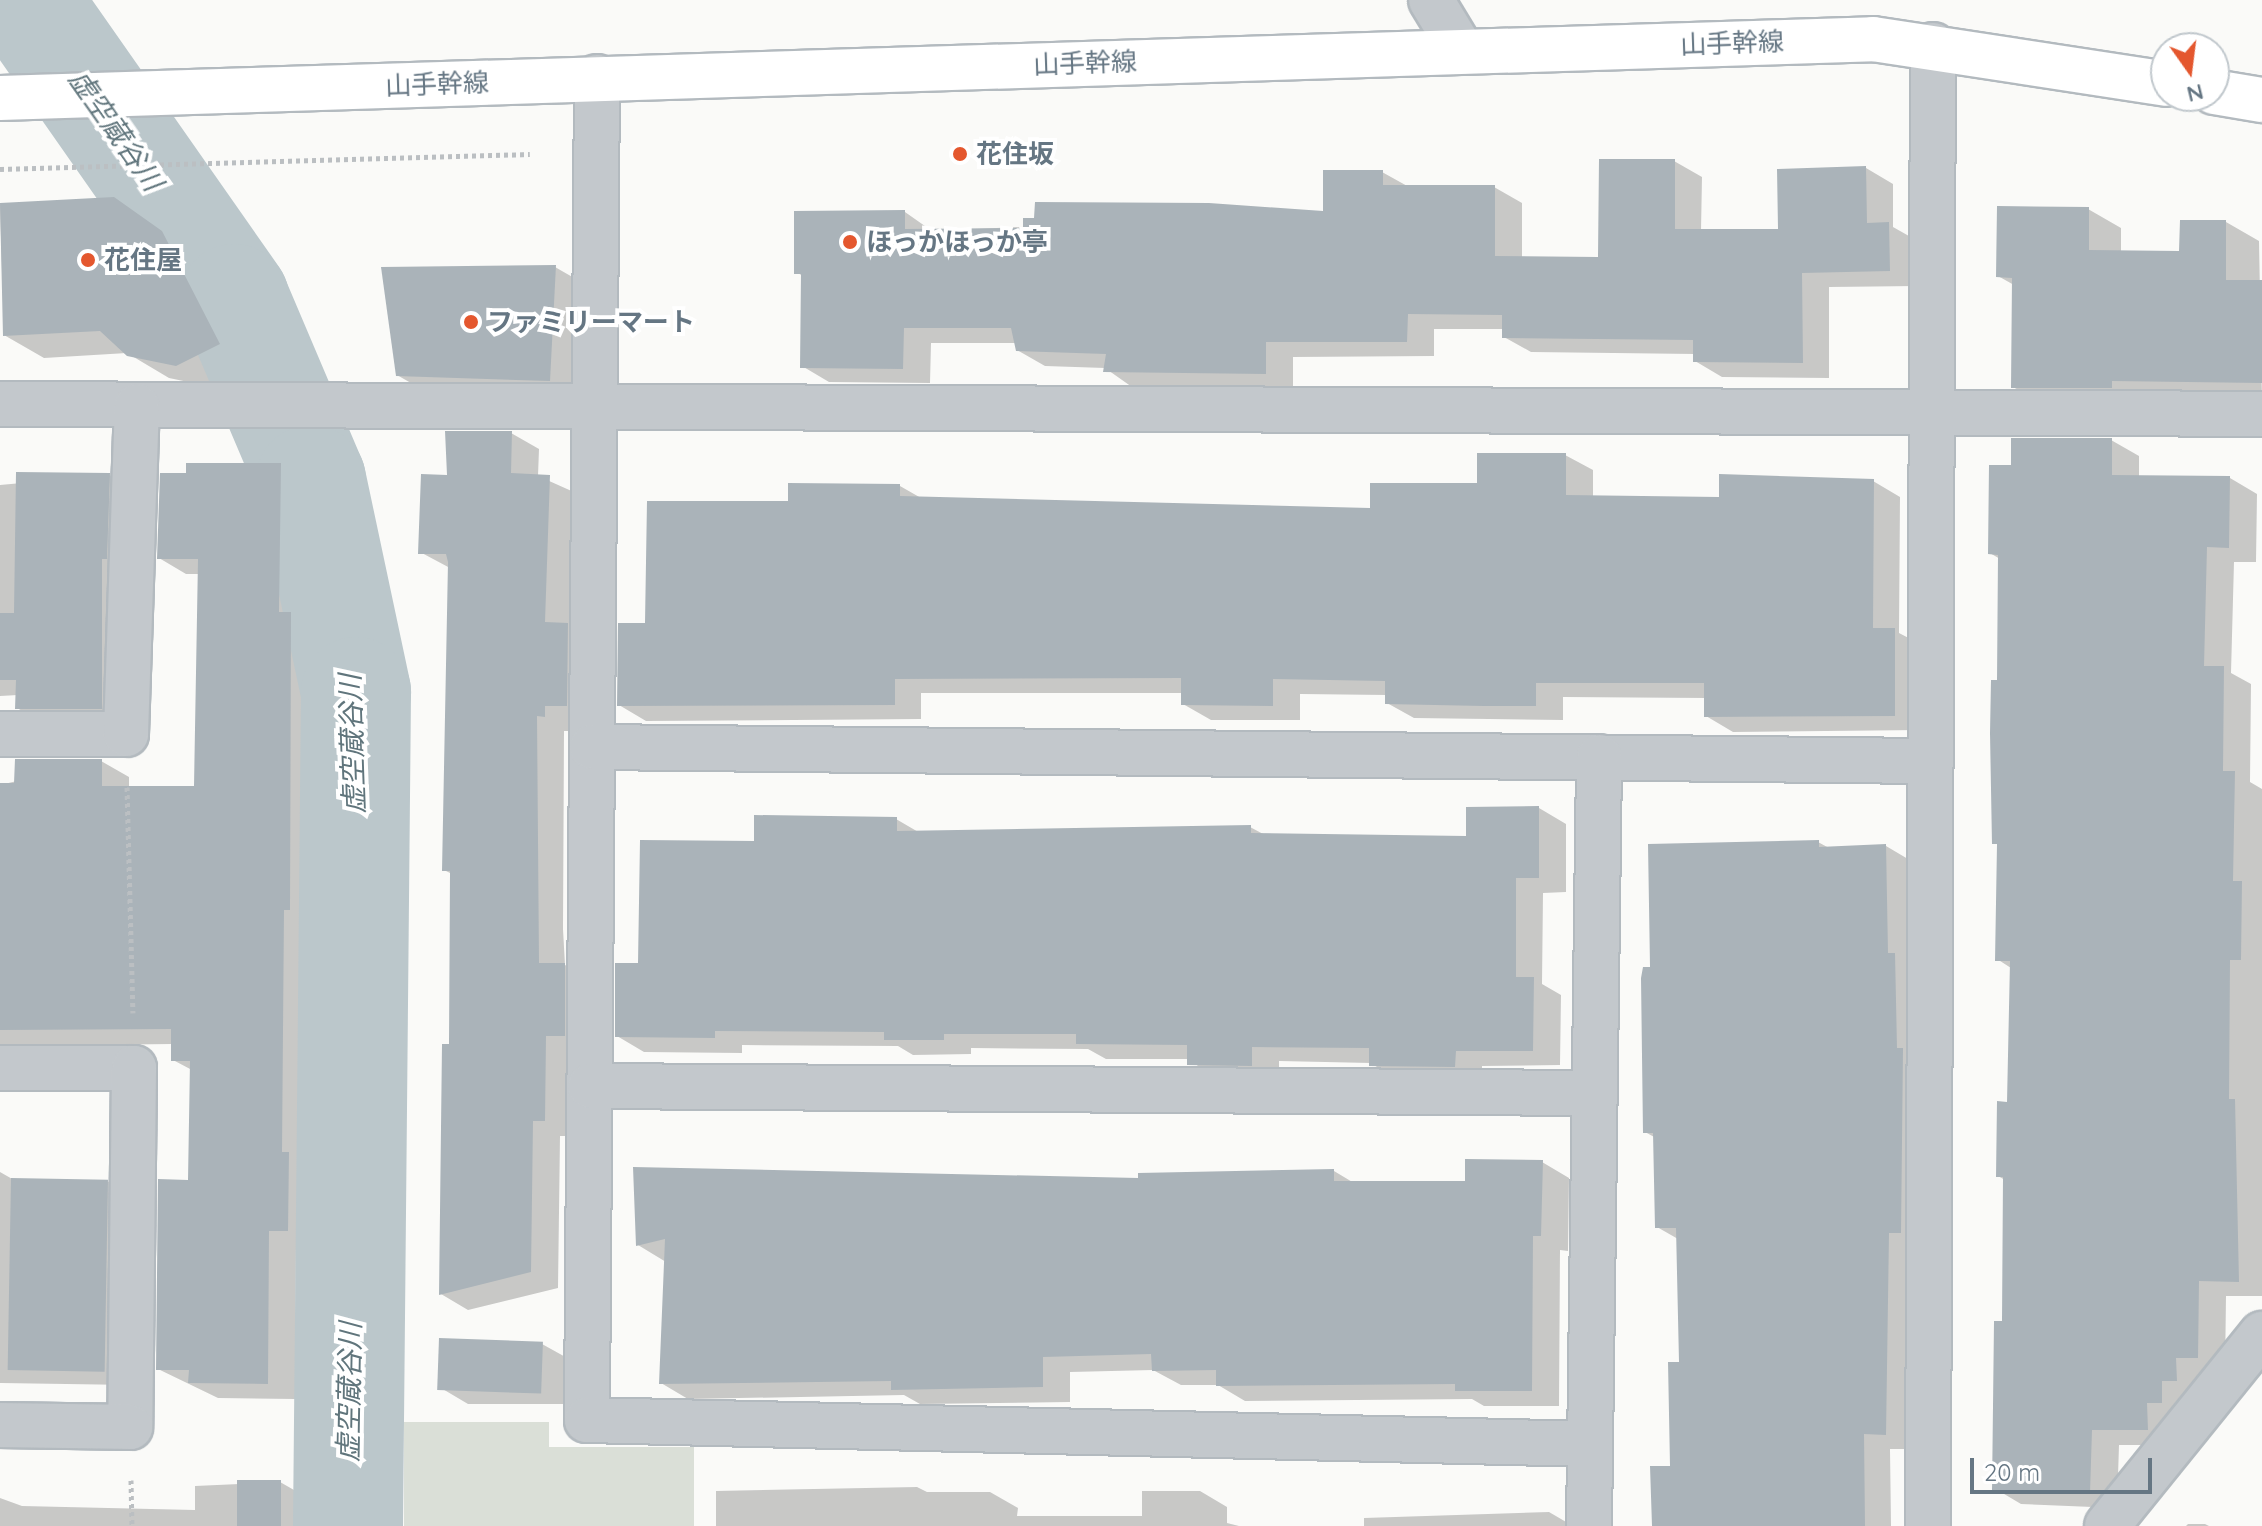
<!DOCTYPE html>
<html>
<head>
<meta charset="utf-8">
<style>
  body { margin:0 }
  #map { position:relative; width:2262px; height:1526px; overflow:hidden; background:#fafaf8; font-family:Quicksand,"Noto Sans JP",sans-serif }
  div>[style] { position:absolute }
  .green>* { inset:0; background:#dadfd7 }
  .shadow>* { inset:0; background:#0003 }
  .river>* { height:110px; margin:-55px; padding:0 55px; transform-origin:55px; border-radius:55px; background:#bbc7cb }
  .building>* { inset:0; background:#aab3b9; transform-origin:0 0 }
  .path>* { height:5px; margin-top:-2.5px; transform-origin:0; background:repeating-linear-gradient(90deg,#bbbfc2 0 4px,transparent 0 8px) }
  .roads { filter:drop-shadow(2px 0 #b3babf) drop-shadow(-2px 0 #b3babf) drop-shadow(0 2px #b3babf) drop-shadow(0 -2px #b3babf) }
  .street>* { height:44px; margin:-22px; padding:0 22px; transform-origin:22px; border-radius:22px; background:#c3c8cc }
  .secondary>* { height:44px; margin:-22px; padding:0 22px; transform-origin:22px; border-radius:22px; background:#fff }
  .dots>* { width:22px; height:22px; translate:-50% -50%; box-sizing:border-box; border:4px solid #fff; border-radius:50% }
  span { translate:-50% -50%; white-space:nowrap; text-align:center; line-height:1.15; -webkit-text-stroke:8px #fff; paint-order:stroke }
  .street-label { font-size:26px; color:#657683 }
  .poi-label { font-size:26px; color:#657683; font-weight:700 }
  .left { translate:0 -50%; text-align:left }
  .water-label { font-size:28px; color:#60757c; font-style:italic }
  .north { position:absolute; left:2150px; top:32px; width:80px; height:80px; box-sizing:border-box; background:#fff; border:2px solid #c1c8cd; border-radius:50%; rotate:166deg; font-size:22px; font-weight:700; line-height:32px; text-align:center; color:#657683 }
  .north::after { content:''; display:block; margin:auto; width:28px; height:36px; background:#e4572e; clip-path:polygon(50% 0,100% 100%,50% 72%,0 100%) }
  .scale { position:absolute; left:1970px; top:1458px; width:182px; height:36px; box-sizing:border-box; border:4px solid #657683; border-top:0; padding-left:10px; font-size:24px; line-height:28px; white-space:nowrap; color:#657683; -webkit-text-stroke:6px #fff; paint-order:stroke }
</style>
</head>
<body>
<div id="map">
  <div class="green">
    <div style="clip-path:polygon(404px 1422px,549px 1422px,549px 1447px,694px 1447px,694px 1526px,404px 1526px)"></div>
  </div>
  <div class="shadow">
    <div style="clip-path:polygon(1674px 161px,1702px 177px,1701px 231px,1780px 231px,1866px 168px,1893px 184px,1893px 227px,1916px 240px,1917px 286px,1829px 287px,1829px 378px,1722px 377px,1695px 361px,1695px 354px,1531px 352px,1504px 337px,1504px 329px,1434px 329px,1434px 356px,1293px 357px,1293px 388px,1132px 387px,1105px 368px,1045px 366px,1017px 350px,1016px 343px,931px 343px,930px 383px,829px 382px,802px 366px,803px 276px,796px 272px,905px 212px,932px 231px,1325px 213px,1382px 172px,1409px 187px,1494px 187px,1522px 203px,1522px 258px,1600px 259px)"></div>
    <div style="clip-path:polygon(113px 199px,201px 256px,258px 366px,217px 388px,169px 378px,127px 353px,44px 358px,4px 335px,0 205px)"></div>
    <div style="clip-path:polygon(2088px 209px,2121px 228px,2121px 252px,2181px 253px,2226px 222px,2259px 241px,2262px 401px,2047px 406px,2013px 387px,2014px 285px,1998px 276px)"></div>
    <div style="clip-path:polygon(555px 267px,595px 290px,589px 403px,437px 398px,397px 375px)"></div>
    <div style="clip-path:polygon(511px 433px,539px 449px,538px 476px,576px 493px,572px 731px,564px 731px,563px 929px,565px 965px,592px 981px,572px 1136px,560px 1136px,558px 1288px,468px 1310px,441px 1294px,451px 1046px,452px 874px,444px 870px,450px 568px,420px 552px,449px 477px)"></div>
    <div style="clip-path:polygon(2111px 440px,2139px 456px,2139px 477px,2230px 478px,2257px 494px,2256px 562px,2234px 562px,2231px 673px,2251px 684px,2250px 782px,2262px 789px,2262px 1296px,2226px 1296px,2225px 1372px,2175px 1445px,2119px 1445px,2117px 1508px,2021px 1504px,1994px 1488px,2004px 1324px,2005px 1180px,1998px 1176px,2009px 1104px,2011px 968px,1997px 959px,2000px 559px,1990px 553px,2013px 467px)"></div>
    <div style="clip-path:polygon(1565px 455px,1593px 470px,1593px 497px,1721px 499px,1873px 481px,1900px 497px,1899px 633px,1922px 645px,1921px 730px,1733px 732px,1706px 716px,1706px 698px,1563px 697px,1563px 720px,1414px 718px,1387px 703px,1387px 695px,1300px 694px,1300px 720px,1211px 720px,1183px 704px,1183px 693px,921px 693px,921px 719px,646px 721px,619px 705px,647px 625px,790px 503px,900px 486px,921px 498px,1372px 510px,1479px 485px)"></div>
    <div style="clip-path:polygon(280px 465px,308px 481px,306px 623px,318px 630px,317px 924px,311px 924px,309px 1166px,316px 1170px,315px 1246px,296px 1246px,295px 1399px,218px 1398px,158px 1369px,190px 1182px,192px 1070px,173px 1060px,173px 1044px,0 1046px,0 785px,101px 761px,129px 777px,129px 788px,196px 788px,200px 574px,186px 574px,159px 558px,188px 475px)"></div>
    <div style="clip-path:polygon(109px 475px,137px 490px,129px 724px,45px 724px,17px 708px,18px 695px,0 696px,0 485px)"></div>
    <div style="clip-path:polygon(1539px 808px,1566px 824px,1566px 892px,1543px 893px,1542px 984px,1561px 995px,1560px 1065px,1482px 1066px,1482px 1082px,1398px 1081px,1371px 1063px,1279px 1061px,1279px 1080px,1216px 1080px,1189px 1059px,1106px 1059px,1088px 1049px,971px 1048px,971px 1054px,913px 1055px,898px 1046px,742px 1045px,742px 1053px,644px 1052px,617px 1036px,640px 965px,756px 843px,896px 819px,920px 833px,1250px 827px,1265px 835px,1468px 838px)"></div>
    <div style="clip-path:polygon(1818px 842px,1829px 848px,1886px 846px,1913px 862px,1913px 1449px,1890px 1449px,1891px 1526px,1654px 1526px,1672px 1468px,1681px 1364px,1678px 1239px,1657px 1227px,1656px 1138px,1645px 1132px,1652px 969px)"></div>
    <div style="clip-path:polygon(1542px 1162px,1569px 1178px,1568px 1251px,1560px 1250px,1559px 1406px,1484px 1406px,1472px 1399px,1245px 1401px,1218px 1385px,1181px 1385px,1153px 1370px,1070px 1372px,1070px 1402px,920px 1404px,904px 1395px,688px 1399px,661px 1383px,666px 1262px,638px 1245px,635px 1169px,1140px 1180px,1334px 1171px,1354px 1183px,1467px 1183px)"></div>
    <div style="clip-path:polygon(0 1172px,14px 1180px,107px 1181px,135px 1197px,132px 1385px,0 1383px)"></div>
    <div style="clip-path:polygon(542px 1344px,569px 1359px,569px 1404px,468px 1404px,441px 1388px)"></div>
    <div style="clip-path:polygon(280px 1482px,308px 1498px,308px 1526px,0 1526px,0 1498px,22px 1506px,195px 1510px,195px 1486px)"></div>
    <div style="clip-path:polygon(917px 1487px,927px 1492px,990px 1492px,1018px 1508px,1017px 1516px,1142px 1516px,1142px 1491px,1200px 1491px,1227px 1507px,1227px 1523px,1239px 1526px,716px 1526px,716px 1491px)"></div>
    <div style="clip-path:polygon(1549px 1512px,1573px 1526px,1364px 1526px,1364px 1518px)"></div>
    <div style="clip-path:polygon(2188px 1524px,2205px 1524px,2209px 1526px,2186px 1526px)"></div>
  </div>
  <div class="river">
    <div style="left:25px;top:0;width:365px;rotate:55deg"></div>
    <div style="left:234px;top:299px;width:197px;rotate:67deg"></div>
    <div style="left:311px;top:480px;width:217px;rotate:78deg"></div>
    <div style="left:356px;top:692px;width:834px;rotate:90.55deg"></div>
  </div>
  <div class="building">
    <div style="clip-path:polygon(1599px 159px,1675px 159px,1675px 229px,1778px 229px,1777px 169px,1866px 166px,1867px 223px,1889px 222px,1890px 271px,1802px 273px,1803px 363px,1693px 362px,1693px 340px,1502px 338px,1502px 315px,1408px 314px,1407px 342px,1266px 342px,1266px 374px,1103px 372px,1106px 354px,1016px 351px,1011px 328px,904px 328px,903px 369px,800px 368px,801px 274px,794px 274px,794px 211px,905px 210px,905px 229px,1023px 228px,1023px 218px,1034px 218px,1035px 202px,1209px 203px,1323px 211px,1323px 170px,1383px 170px,1383px 185px,1495px 185px,1495px 256px,1598px 257px)"></div>
    <div style="clip-path:polygon(114px 197px,162px 231px,220px 344px,176px 366px,127px 356px,100px 331px,3px 336px,0 203px)"></div>
    <div style="clip-path:polygon(1997px 206px,2089px 207px,2089px 250px,2179px 251px,2180px 220px,2226px 220px,2226px 280px,2262px 280px,2262px 383px,2112px 381px,2112px 388px,2011px 388px,2012px 278px,1996px 277px)"></div>
    <div style="clip-path:polygon(556px 265px,550px 381px,396px 376px,381px 267px)"></div>
    <div style="clip-path:polygon(445px 431px,512px 431px,511px 473px,550px 475px,545px 622px,568px 623px,567px 706px,545px 706px,545px 717px,537px 716px,539px 963px,565px 963px,565px 1036px,546px 1036px,545px 1121px,533px 1121px,531px 1272px,439px 1295px,442px 1044px,449px 1044px,450px 871px,442px 871px,448px 562px,446px 554px,418px 554px,421px 474px,447px 475px)"></div>
    <div style="clip-path:polygon(2011px 438px,2112px 438px,2112px 475px,2230px 476px,2229px 548px,2207px 547px,2204px 666px,2224px 666px,2223px 771px,2235px 771px,2233px 881px,2242px 881px,2241px 960px,2230px 960px,2229px 1099px,2235px 1099px,2239px 1282px,2199px 1281px,2198px 1358px,2176px 1358px,2177px 1381px,2162px 1381px,2162px 1403px,2147px 1403px,2148px 1430px,2092px 1430px,2090px 1493px,1992px 1490px,1994px 1321px,2002px 1321px,2003px 1177px,1996px 1177px,1997px 1101px,2007px 1102px,2010px 961px,1995px 961px,1997px 844px,1992px 844px,1990px 733px,1991px 680px,1997px 680px,1998px 555px,1988px 554px,1989px 465px,2011px 465px)"></div>
    <div style="clip-path:polygon(1477px 453px,1566px 453px,1566px 495px,1719px 497px,1719px 474px,1874px 479px,1873px 628px,1895px 628px,1895px 716px,1704px 717px,1704px 683px,1536px 683px,1536px 706px,1484px 706px,1385px 704px,1385px 681px,1273px 679px,1273px 706px,1181px 705px,1181px 678px,895px 679px,895px 705px,617px 706px,618px 623px,645px 623px,647px 501px,788px 501px,788px 483px,900px 484px,900px 496px,1370px 508px,1370px 483px,1477px 483px)"></div>
    <div style="clip-path:polygon(186px 463px,281px 463px,279px 612px,291px 612px,290px 910px,284px 910px,282px 1152px,289px 1152px,288px 1231px,269px 1231px,268px 1384px,188px 1383px,189px 1370px,156px 1370px,158px 1179px,188px 1180px,190px 1061px,171px 1061px,171px 1029px,0 1030px,0 783px,14px 783px,15px 759px,102px 759px,102px 786px,194px 786px,198px 559px,157px 559px,160px 473px,186px 473px)"></div>
    <div style="clip-path:polygon(16px 472px,110px 473px,107px 559px,102px 559px,102px 709px,15px 709px,16px 680px,0 680px,0 613px,14px 613px)"></div>
    <div style="clip-path:polygon(1539px 806px,1539px 878px,1516px 878px,1516px 977px,1534px 977px,1533px 1051px,1456px 1051px,1455px 1067px,1369px 1066px,1369px 1048px,1252px 1047px,1252px 1066px,1187px 1065px,1187px 1045px,1076px 1044px,1076px 1034px,944px 1034px,944px 1040px,884px 1040px,884px 1032px,715px 1031px,715px 1038px,615px 1037px,615px 963px,638px 963px,640px 840px,754px 841px,754px 815px,897px 817px,897px 831px,1251px 825px,1251px 833px,1466px 836px,1466px 807px)"></div>
    <div style="clip-path:polygon(1819px 840px,1819px 847px,1886px 844px,1888px 953px,1895px 953px,1897px 1048px,1903px 1048px,1901px 1233px,1889px 1233px,1886px 1435px,1864px 1434px,1865px 1526px,1652px 1526px,1650px 1466px,1670px 1466px,1668px 1362px,1679px 1362px,1676px 1228px,1655px 1228px,1653px 1133px,1643px 1133px,1641px 978px,1643px 967px,1650px 967px,1648px 844px)"></div>
    <div style="clip-path:polygon(1465px 1159px,1543px 1160px,1541px 1236px,1533px 1236px,1532px 1391px,1455px 1391px,1455px 1384px,1216px 1386px,1216px 1370px,1152px 1371px,1151px 1354px,1043px 1357px,1043px 1387px,891px 1390px,891px 1381px,659px 1384px,665px 1239px,636px 1246px,633px 1167px,1138px 1178px,1138px 1173px,1334px 1169px,1334px 1181px,1465px 1181px)"></div>
    <div style="left:11px;top:1178px;width:97px;height:192px;rotate:1deg"></div>
    <div style="left:439px;top:1338px;width:104px;height:52px;rotate:2deg"></div>
    <div style="left:237px;top:1480px;width:44px;height:47px"></div>
  </div>
  <div class="path">
    <div style="left:0;top:169px;width:530px;rotate:-1.62deg"></div>
    <div style="left:127px;top:787px;width:226px;rotate:88.5deg"></div>
    <div style="left:131px;top:1480px;width:46px;rotate:88.8deg"></div>
  </div>
  <div class="roads">
    <div class="street">
      <div style="left:1431px;top:0;width:60px;rotate:58.7deg"></div>
      <div style="left:597px;top:77px;width:1343px;rotate:90.43deg"></div>
      <div style="left:587px;top:1420px;width:1003px;rotate:1.37deg"></div>
      <div style="left:0;top:404px;width:2262px;rotate:0.25deg"></div>
      <div style="left:0;top:734px;width:126px"></div>
      <div style="left:126px;top:734px;width:328px;rotate:-88.1deg"></div>
      <div style="left:592px;top:747px;width:1338px;rotate:0.6deg"></div>
      <div style="left:0;top:1068px;width:134px"></div>
      <div style="left:134px;top:1068px;width:359px;rotate:90.6deg"></div>
      <div style="left:130px;top:1427px;width:130px;rotate:-179.1deg"></div>
      <div style="left:590px;top:1086px;width:1004px;rotate:0.4deg"></div>
      <div style="left:1589px;top:1526px;width:769px;rotate:-89.25deg"></div>
      <div style="left:1928px;top:1526px;width:1481px;rotate:-89.81deg"></div>
      <div style="left:2107px;top:1526px;width:247px;rotate:-51.1deg"></div>
    </div>
    <div class="secondary">
      <div style="left:2214px;top:92px;width:49px;rotate:9.5deg"></div>
      <div style="left:0;top:98px;width:1874px;rotate:-1.8deg"></div>
      <div style="left:1873px;top:39px;width:296px;rotate:8.7deg"></div>
    </div>
  </div>
  <div class="dots">
    <div style="left:960px;top:154px;background:#e4572e"></div>
    <div style="left:850px;top:242px;background:#e4572e"></div>
    <div style="left:88px;top:260px;background:#e4572e"></div>
    <div style="left:471px;top:322px;background:#e4572e"></div>
  </div>
  <div class="street-label">
    <span style="left:1732px;top:43px;rotate:-2deg">山手幹線</span>
    <span style="left:1085px;top:63px;rotate:-2deg">山手幹線</span>
    <span style="left:437px;top:84px;rotate:-2deg">山手幹線</span>
  </div>
  <div class="poi-label">
    <span class="left" style="left:976px;top:154px">花住坂</span>
    <span class="left" style="left:866px;top:242px">ほっかほっか亭</span>
    <span class="left" style="left:104px;top:260px">花住屋</span>
    <span class="left" style="left:487px;top:322px">ファミリーマート</span>
  </div>
  <div class="water-label">
    <span style="left:116px;top:130px;rotate:55deg">虚空蔵谷川</span>
    <span style="left:352px;top:744px;rotate:-92deg">虚空蔵谷川</span>
    <span style="left:349px;top:1392px;rotate:-89deg">虚空蔵谷川</span>
  </div>
  <div class="north">N</div>
  <div class="scale">20 m</div>
</div>
</body>
</html>
